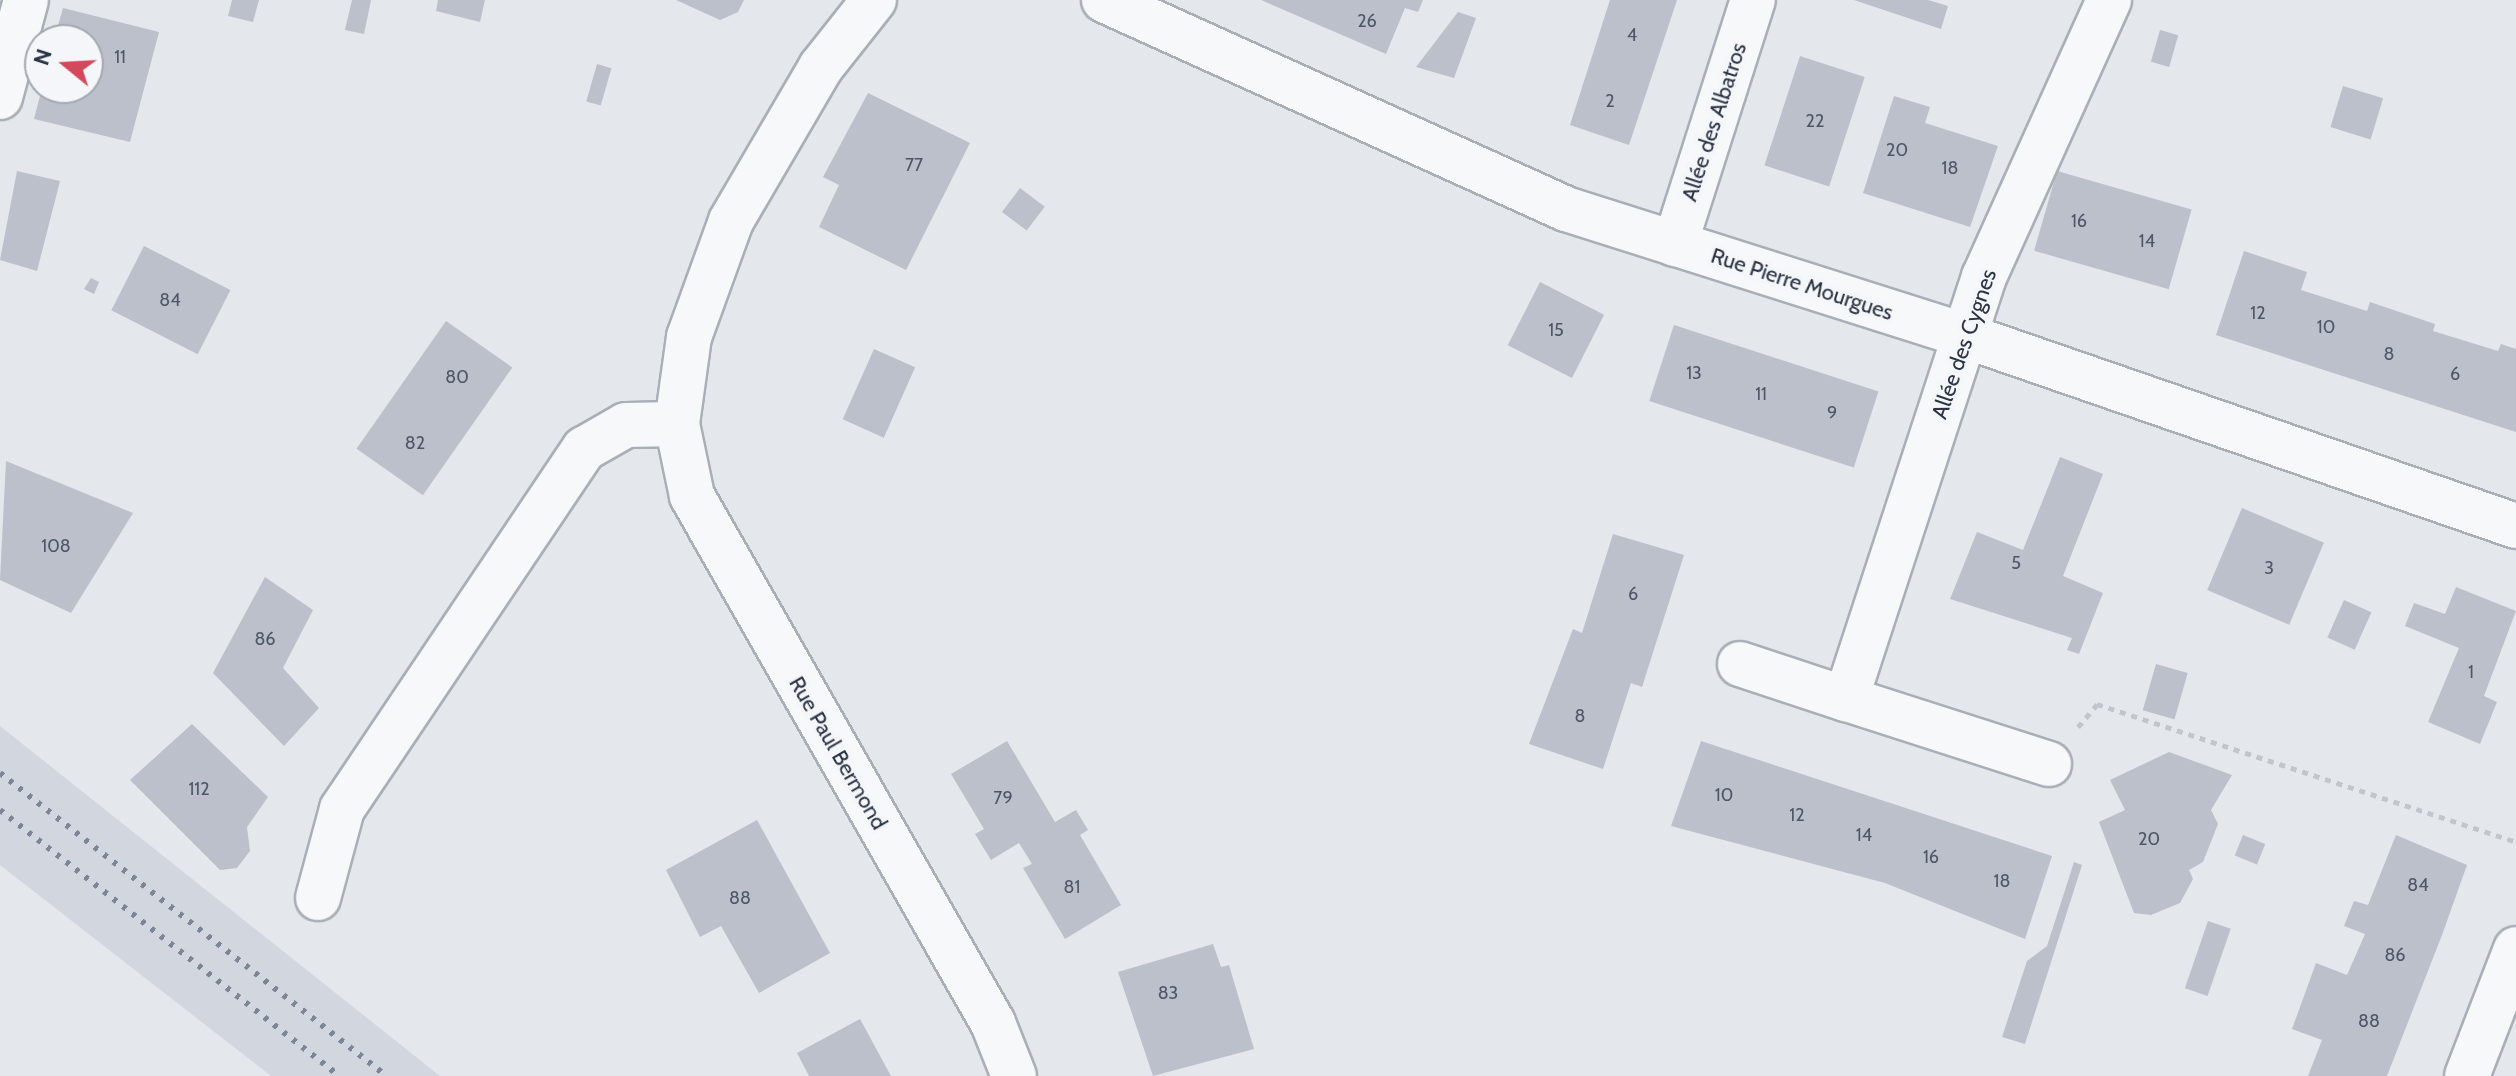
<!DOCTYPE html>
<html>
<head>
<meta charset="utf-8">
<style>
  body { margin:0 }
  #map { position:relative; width:2516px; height:1076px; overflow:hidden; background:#e4e7ec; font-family:Cabin,sans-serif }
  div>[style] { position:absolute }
  .built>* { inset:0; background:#d2d6de }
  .building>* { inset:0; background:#bbc0ca; transform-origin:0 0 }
  .path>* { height:5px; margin-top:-2.5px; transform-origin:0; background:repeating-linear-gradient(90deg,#c2c5cb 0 6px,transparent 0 12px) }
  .roads { filter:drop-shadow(2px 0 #a9aeb7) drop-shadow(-2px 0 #a9aeb7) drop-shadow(0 2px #a9aeb7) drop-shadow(0 -2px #a9aeb7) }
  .street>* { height:44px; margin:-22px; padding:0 22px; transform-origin:22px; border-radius:22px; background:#f7f8fa }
  .rail>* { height:6px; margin-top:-3px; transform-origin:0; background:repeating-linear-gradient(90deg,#7d8696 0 4px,transparent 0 12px) }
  span { translate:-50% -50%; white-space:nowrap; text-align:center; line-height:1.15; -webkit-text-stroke:8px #f4f6f9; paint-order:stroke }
  .number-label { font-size:18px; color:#4f5766 }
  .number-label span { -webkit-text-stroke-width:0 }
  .street-label { font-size:22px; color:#2b3445 }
  .north { position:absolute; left:24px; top:24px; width:80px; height:80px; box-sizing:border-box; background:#f4f6f9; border:2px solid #a4a8b1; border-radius:50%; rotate:288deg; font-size:22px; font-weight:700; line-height:32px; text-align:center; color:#2b3445 }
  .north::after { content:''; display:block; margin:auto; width:28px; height:36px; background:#d1495b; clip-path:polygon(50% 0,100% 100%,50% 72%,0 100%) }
</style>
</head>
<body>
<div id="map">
  <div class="built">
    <div style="clip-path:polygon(0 726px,440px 1076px,271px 1076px,0 865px)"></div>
  </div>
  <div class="building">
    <div style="clip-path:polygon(232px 0,259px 0,253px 22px,228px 16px)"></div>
    <div style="clip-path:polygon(352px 0,371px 0,364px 34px,345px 30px)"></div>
    <div style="clip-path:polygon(438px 0,485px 0,480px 22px,436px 11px)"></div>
    <div style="clip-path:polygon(676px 0,744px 0,738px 12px,720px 20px)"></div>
    <div style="clip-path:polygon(1261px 0,1423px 0,1418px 12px,1405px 8px,1386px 54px)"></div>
    <div style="clip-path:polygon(1610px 0,1677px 0,1629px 145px,1570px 125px)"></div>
    <div style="clip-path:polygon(1854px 0,1928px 0,1948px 6px,1941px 29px)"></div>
    <div style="clip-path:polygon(63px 8px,159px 32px,130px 142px,34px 119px,42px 88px,88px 88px,88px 40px,54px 40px)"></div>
    <div style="clip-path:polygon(1458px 12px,1476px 18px,1454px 78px,1416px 67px)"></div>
    <div style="left:2160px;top:30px;width:19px;height:33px;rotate:16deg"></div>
    <div style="left:1800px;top:56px;width:68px;height:115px;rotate:18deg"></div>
    <div style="left:597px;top:64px;width:15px;height:39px;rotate:16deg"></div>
    <div style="left:2343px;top:86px;width:42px;height:43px;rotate:17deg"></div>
    <div style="clip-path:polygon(868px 93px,970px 143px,906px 270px,819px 227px,839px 185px,823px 177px)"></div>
    <div style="clip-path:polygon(1894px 96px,1930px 107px,1925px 123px,1998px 146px,1970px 227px,1863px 193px)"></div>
    <div style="clip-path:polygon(17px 171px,60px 181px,37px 271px,0 260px)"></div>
    <div style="left:2057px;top:171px;width:140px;height:83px;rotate:16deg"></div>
    <div style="left:1020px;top:188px;width:31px;height:30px;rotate:37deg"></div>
    <div style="left:144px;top:246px;width:97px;height:72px;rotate:27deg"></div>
    <div style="clip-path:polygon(2244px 251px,2307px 272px,2301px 290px,2367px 311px,2370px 302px,2435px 324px,2433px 331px,2498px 351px,2501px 344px,2516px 349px,2516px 432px,2216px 335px)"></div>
    <div style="clip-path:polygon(91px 278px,99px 282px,94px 294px,84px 289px)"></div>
    <div style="left:1540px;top:282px;width:72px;height:71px;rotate:27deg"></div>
    <div style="left:446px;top:321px;width:81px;height:156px;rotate:35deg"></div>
    <div style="left:1674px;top:325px;width:215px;height:80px;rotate:18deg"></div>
    <div style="left:874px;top:349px;width:45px;height:77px;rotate:24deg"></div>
    <div style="clip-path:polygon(2060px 457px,2103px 474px,2063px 576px,2103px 593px,2079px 654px,2067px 650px,2072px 638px,1950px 599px,1977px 532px,2023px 550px)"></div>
    <div style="clip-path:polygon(6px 461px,133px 513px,71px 613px,0 580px)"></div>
    <div style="left:2242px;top:508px;width:89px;height:89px;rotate:23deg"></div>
    <div style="clip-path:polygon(1613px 534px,1684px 555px,1642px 687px,1631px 683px,1603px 769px,1529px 744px,1573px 629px,1582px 633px)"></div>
    <div style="clip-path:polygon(265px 577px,313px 610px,283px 668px,319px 708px,284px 746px,213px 673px)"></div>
    <div style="clip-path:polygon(2456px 587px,2516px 611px,2484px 696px,2497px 702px,2480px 744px,2428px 722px,2459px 648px,2405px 626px,2414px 603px,2445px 614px)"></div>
    <div style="left:2344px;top:600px;width:30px;height:41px;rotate:24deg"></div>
    <div style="left:2156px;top:664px;width:33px;height:48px;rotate:16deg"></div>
    <div style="clip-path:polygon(192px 724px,268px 797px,247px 827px,250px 851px,237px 868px,220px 870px,130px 780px)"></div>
    <div style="clip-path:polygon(1007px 741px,1055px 822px,1076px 810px,1088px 830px,1080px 835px,1121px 905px,1065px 939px,1023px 868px,1032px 864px,1019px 843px,991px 860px,975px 834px,984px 829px,951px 774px)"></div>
    <div style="clip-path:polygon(1701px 741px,2052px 856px,2025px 939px,1885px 883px,1671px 826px)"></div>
    <div style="clip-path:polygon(2169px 752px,2232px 775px,2211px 810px,2218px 824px,2203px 862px,2189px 870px,2193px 879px,2180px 903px,2151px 915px,2134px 913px,2099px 822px,2125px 810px,2110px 780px)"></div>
    <div style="clip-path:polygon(757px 820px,830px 953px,759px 993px,721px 926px,700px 937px,666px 870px)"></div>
    <div style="left:2243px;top:835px;width:24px;height:22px;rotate:22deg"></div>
    <div style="clip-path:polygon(2396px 835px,2467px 865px,2442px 935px,2387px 1076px,2308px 1076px,2322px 1040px,2292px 1029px,2316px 963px,2347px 975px,2365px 934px,2344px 926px,2354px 901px,2368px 905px)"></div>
    <div style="clip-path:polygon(2074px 862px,2082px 865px,2025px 1044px,2002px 1037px,2027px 961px,2047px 946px)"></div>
    <div style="left:2208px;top:921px;width:24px;height:71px;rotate:19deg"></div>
    <div style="clip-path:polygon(1213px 944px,1221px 967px,1229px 965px,1254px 1049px,1153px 1076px,1118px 972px)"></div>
    <div style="clip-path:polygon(860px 1019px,891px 1076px,809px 1076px,797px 1053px)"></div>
  </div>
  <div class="path">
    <div style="left:2078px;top:727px;width:30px;rotate:-50deg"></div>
    <div style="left:2097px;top:704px;width:441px;rotate:18.2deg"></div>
  </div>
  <div class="roads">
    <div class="street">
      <div style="left:874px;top:0;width:85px;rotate:128.3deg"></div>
      <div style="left:821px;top:67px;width:178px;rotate:120.3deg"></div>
      <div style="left:731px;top:221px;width:123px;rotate:109.9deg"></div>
      <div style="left:689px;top:337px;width:88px;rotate:97.9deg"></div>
      <div style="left:677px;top:424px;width:74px;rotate:78.2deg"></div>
      <div style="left:692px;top:496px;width:607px;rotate:60.27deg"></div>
      <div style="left:993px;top:1023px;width:57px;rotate:68.4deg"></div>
      <div style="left:1104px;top:0;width:507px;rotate:24.34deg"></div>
      <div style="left:1566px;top:209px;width:420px;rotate:17.6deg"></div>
      <div style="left:1966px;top:336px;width:582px;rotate:19.06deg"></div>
      <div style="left:0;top:97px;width:100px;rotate:-75deg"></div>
      <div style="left:1675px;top:244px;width:256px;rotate:-72.3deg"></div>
      <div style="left:1740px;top:664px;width:112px;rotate:18.3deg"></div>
      <div style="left:2049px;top:764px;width:213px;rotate:-162.2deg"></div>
      <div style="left:1846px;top:699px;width:444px;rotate:-71.9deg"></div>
      <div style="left:1984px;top:277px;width:304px;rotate:-65.7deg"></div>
      <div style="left:318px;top:898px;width:92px;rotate:-74.9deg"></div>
      <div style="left:342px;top:809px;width:434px;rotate:-56.1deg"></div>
      <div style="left:584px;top:449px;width:48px;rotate:-29.7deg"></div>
      <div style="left:626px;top:425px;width:51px;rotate:-1.1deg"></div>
      <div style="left:2467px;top:1076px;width:136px;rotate:-68.9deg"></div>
    </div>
  </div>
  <div class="rail">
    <div style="left:0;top:773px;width:491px;rotate:38.1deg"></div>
    <div style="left:0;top:810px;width:431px;rotate:38.1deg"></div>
  </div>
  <div class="number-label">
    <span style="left:1367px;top:21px">26</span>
    <span style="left:1632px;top:35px">4</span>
    <span style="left:120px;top:57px">11</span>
    <span style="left:1610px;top:101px">2</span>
    <span style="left:1815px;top:121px">22</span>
    <span style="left:1897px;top:150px">20</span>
    <span style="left:914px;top:165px">77</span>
    <span style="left:1950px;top:168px">18</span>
    <span style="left:2079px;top:221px">16</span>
    <span style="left:2147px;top:241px">14</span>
    <span style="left:170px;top:300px">84</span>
    <span style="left:2258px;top:313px">12</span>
    <span style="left:2326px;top:327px">10</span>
    <span style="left:1556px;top:330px">15</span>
    <span style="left:2389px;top:354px">8</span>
    <span style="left:1694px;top:373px">13</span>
    <span style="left:2455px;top:374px">6</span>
    <span style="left:457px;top:377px">80</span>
    <span style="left:1761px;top:394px">11</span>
    <span style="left:1832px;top:413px">9</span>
    <span style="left:415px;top:443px">82</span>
    <span style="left:56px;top:546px">108</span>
    <span style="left:2016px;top:563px">5</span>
    <span style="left:2269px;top:568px">3</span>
    <span style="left:1633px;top:594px">6</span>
    <span style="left:265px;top:639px">86</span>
    <span style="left:2471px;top:672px">1</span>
    <span style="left:1580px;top:716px">8</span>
    <span style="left:199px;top:789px">112</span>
    <span style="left:1724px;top:795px">10</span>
    <span style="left:1003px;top:798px">79</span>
    <span style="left:1797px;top:815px">12</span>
    <span style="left:1864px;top:835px">14</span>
    <span style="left:2149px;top:839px">20</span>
    <span style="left:1931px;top:857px">16</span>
    <span style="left:2002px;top:881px">18</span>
    <span style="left:2418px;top:885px">84</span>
    <span style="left:1072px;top:887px">81</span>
    <span style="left:740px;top:898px">88</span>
    <span style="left:2395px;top:955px">86</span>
    <span style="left:1168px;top:993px">83</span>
    <span style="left:2369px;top:1021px">88</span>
  </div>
  <div class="street-label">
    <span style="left:1714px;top:122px;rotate:-72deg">Allée des Albatros</span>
    <span style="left:1802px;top:284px;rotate:18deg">Rue Pierre Mourgues</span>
    <span style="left:1964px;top:344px;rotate:-71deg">Allée des Cygnes</span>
    <span style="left:838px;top:753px;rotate:60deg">Rue Paul Bermond</span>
  </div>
  <div class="north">N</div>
</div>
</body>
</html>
